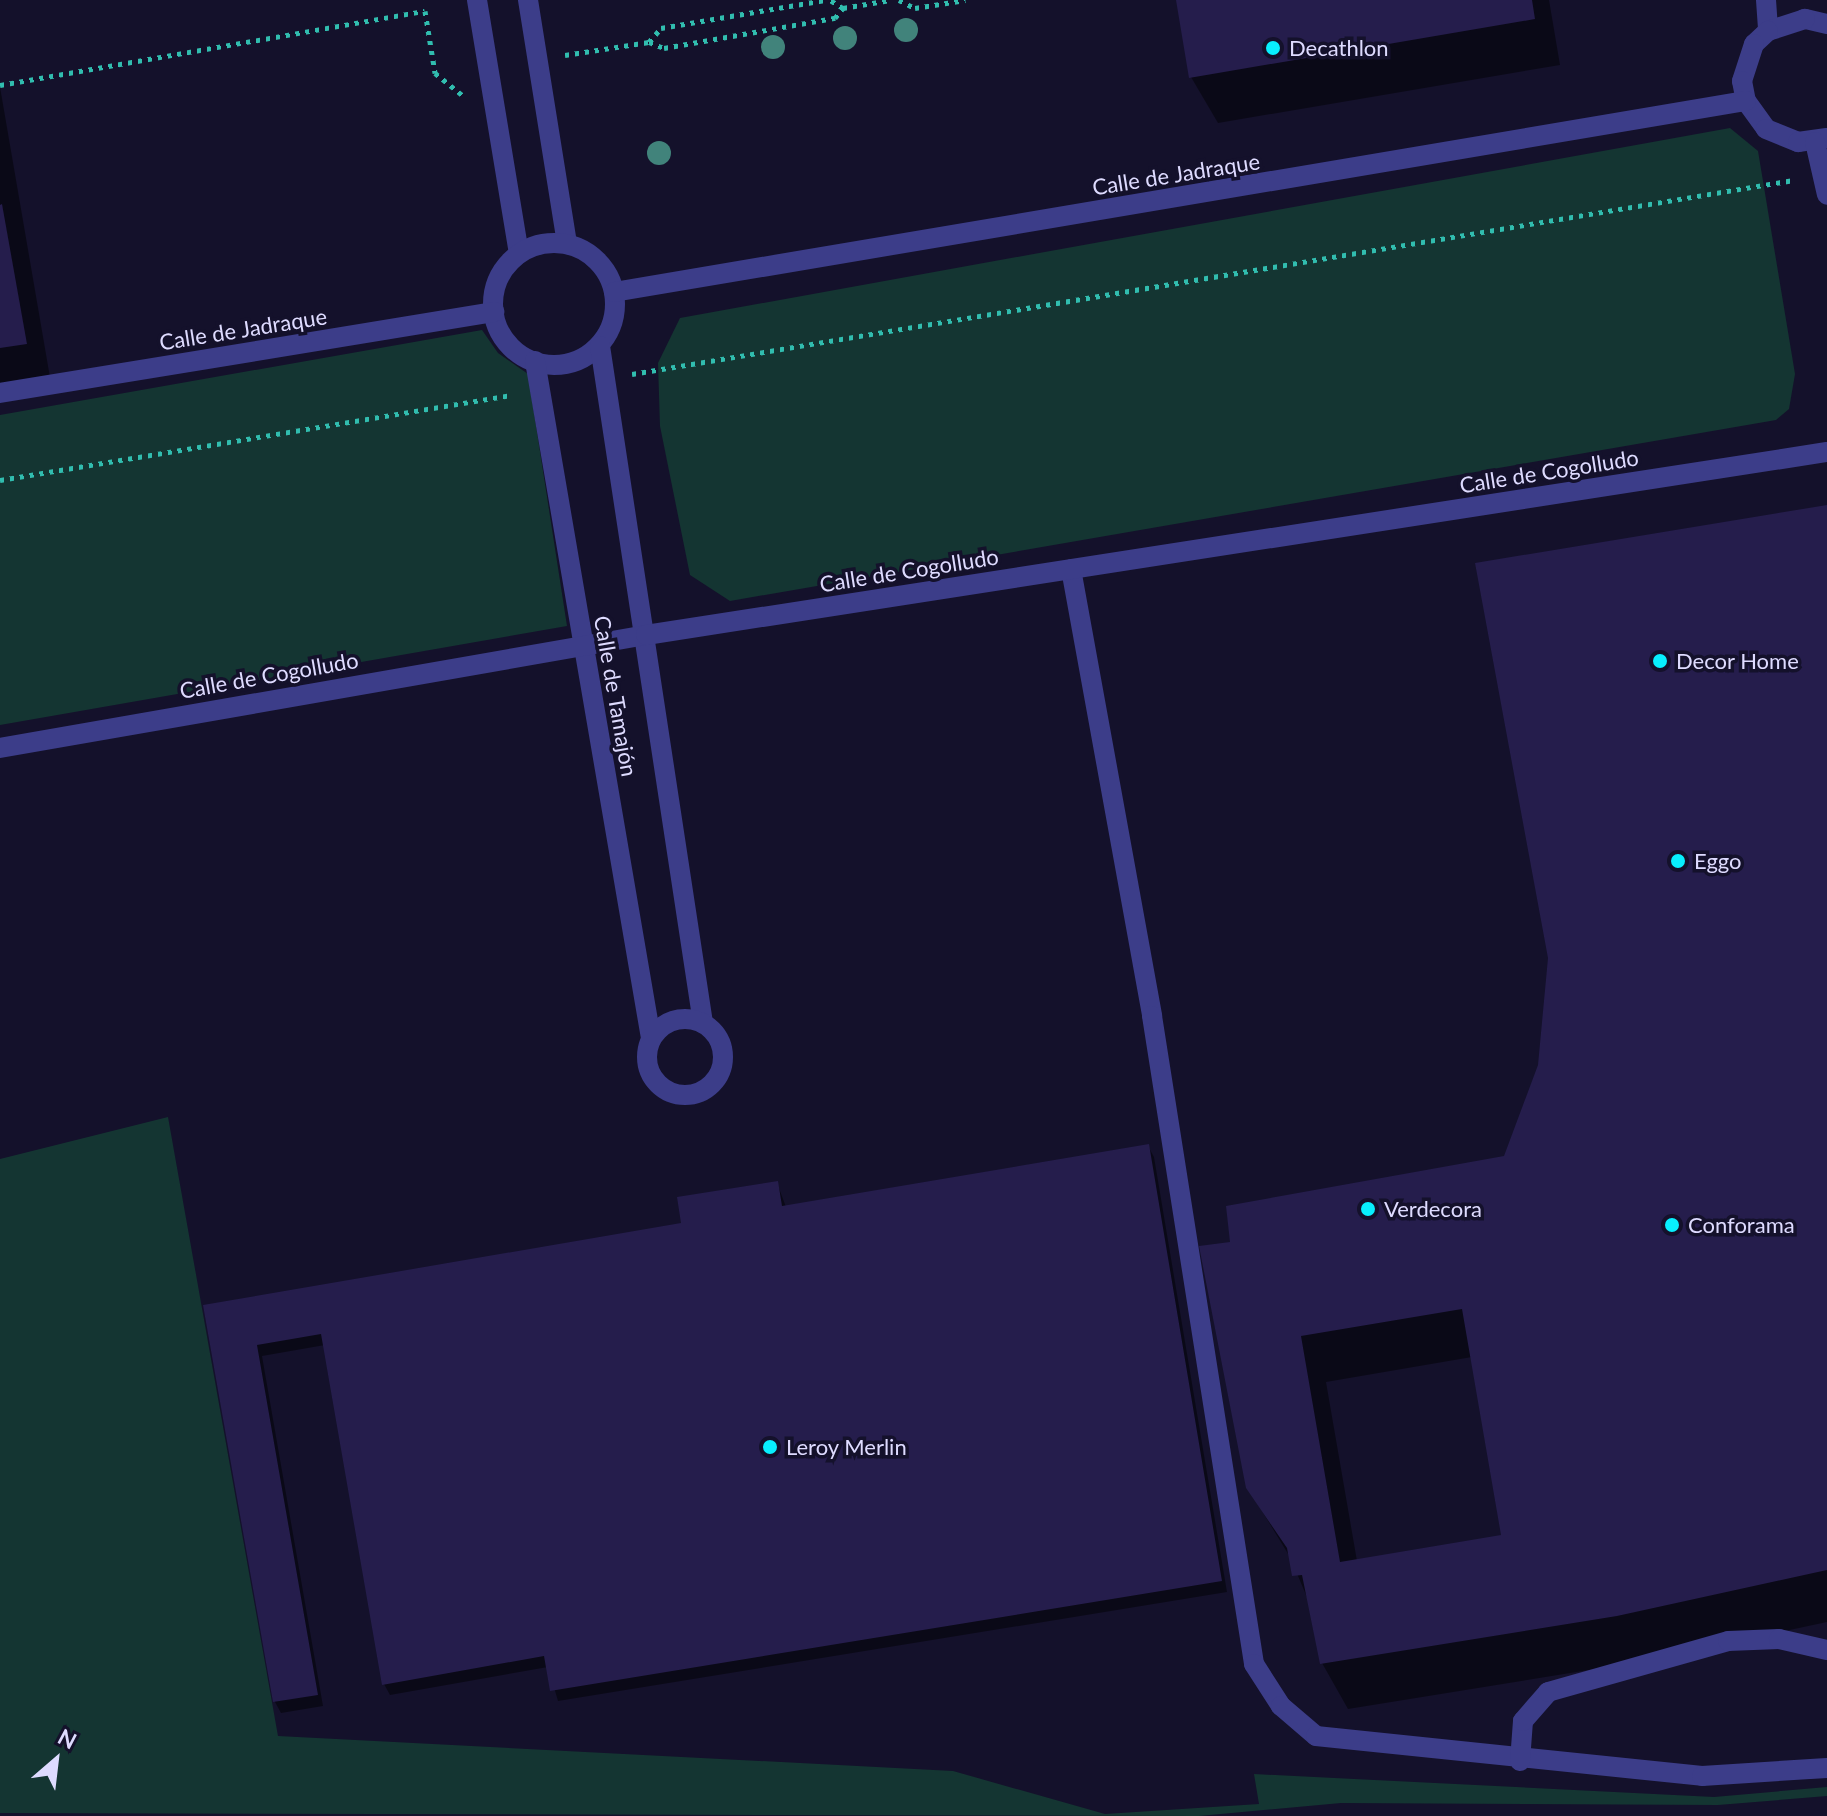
<!DOCTYPE html>
<html>
<head>
<meta charset="utf-8">
<style>
  body { margin:0 }
  #map { position:relative; width:1827px; height:1816px; overflow:hidden; background:#14112b; font-family:Lato,sans-serif }
  div>[style] { position:absolute }
  .green>* { inset:0; background:#143532 }
  .shadow>* { inset:0; background:#0007 }
  .building>* { inset:0; background:#251d4c }
  .path>* { height:5px; margin-top:-2.5px; transform-origin:0; background:repeating-linear-gradient(90deg,#31bdaf 0 4px,transparent 0 10px) }
  .lane>* { height:20px; margin:-10px; padding:0 10px; transform-origin:10px; border-radius:10px; background:#3c3d89 }
  .street>* { height:20px; margin:-10px; padding:0 10px; transform-origin:10px; border-radius:10px; background:#3c3d89 }
  .street>.ring { margin:-10px; padding:0; box-sizing:content-box; background:none; border:20px solid #3c3d89; border-radius:50% }
  .trees>* { width:24px; height:24px; margin:-12px; border-radius:50%; background:#41837b }
  .dots>* { width:22px; height:22px; translate:-50% -50%; box-sizing:border-box; border:4px solid #14112b; border-radius:50% }
  span { translate:-50% -50%; white-space:nowrap; text-align:center; line-height:1.15; -webkit-text-stroke:7px #14112b; paint-order:stroke }
  .poi-label { font-size:22px; color:#dedbff }
  .left { translate:0 -50%; text-align:left }
  .street-label { font-size:22px; color:#dedbff }
  .north { position:absolute; left:16px; top:1720px; width:80px; height:80px; -webkit-text-stroke:6px #14112b; paint-order:stroke; rotate:28deg; font-size:22px; font-weight:700; line-height:32px; text-align:center; color:#dedbff }
  .north::after { content:''; display:block; margin:auto; width:28px; height:36px; background:#dedbff; clip-path:polygon(50% 0,100% 100%,50% 72%,0 100%) }
</style>
</head>
<body>
<div id="map">
  <div class="green">
    <div style="clip-path:polygon(1730px 128px,1758px 151px,1795px 374px,1789px 409px,1776px 420px,730px 601px,690px 575px,660px 426px,658px 363px,680px 318px)"></div>
    <div style="clip-path:polygon(482px 330px,498px 353px,528px 374px,567px 626px,0 725px,0 415px)"></div>
    <div style="clip-path:polygon(168px 1117px,278px 1736px,953px 1771px,1105px 1814px,1259px 1804px,1254px 1774px,1714px 1797px,1827px 1787px,1827px 1796px,1718px 1805px,1341px 1803px,1199px 1816px,0 1813px,0 1159px)"></div>
  </div>
  <div class="shadow">
    <div style="clip-path:polygon(1178px 0,1549px 0,1560px 65px,1218px 123px,1191px 77px)"></div>
    <div style="clip-path:polygon(0 87px,52px 389px,0 398px)"></div>
    <div style="clip-path:polygon(evenodd,1827px 507px,1827px 1622px,1644px 1661px,1348px 1709px,1322px 1663px,1309px 1602px,1290px 1557px,1248px 1488px,1232px 1244px,1505px 1158px,1827px 507px,1472px 1357px,1504px 1537px,1357px 1561px,1326px 1382px,1472px 1357px)"></div>
    <div style="clip-path:polygon(1148px 1146px,1154px 1157px,1227px 1592px,558px 1701px,548px 1667px,390px 1695px,384px 1684px,325px 1345px,262px 1356px,323px 1706px,281px 1713px,275px 1702px,206px 1307px,683px 1225px,777px 1183px,786px 1207px)"></div>
  </div>
  <div class="building">
    <div style="clip-path:polygon(1176px 0,1532px 0,1535px 19px,1189px 78px)"></div>
    <div style="clip-path:polygon(2px 204px,27px 344px,0 348px,0 205px)"></div>
    <div style="clip-path:polygon(evenodd,1827px 505px,1827px 1570px,1617px 1616px,1320px 1664px,1302px 1575px,1292px 1576px,1287px 1548px,1246px 1488px,1199px 1246px,1230px 1242px,1226px 1206px,1504px 1156px,1538px 1065px,1548px 958px,1475px 563px,1827px 505px,1462px 1309px,1501px 1535px,1340px 1562px,1301px 1336px,1462px 1309px)"></div>
    <div style="clip-path:polygon(1149px 1144px,1222px 1581px,550px 1691px,544px 1656px,382px 1685px,321px 1334px,257px 1345px,318px 1695px,273px 1702px,203px 1305px,681px 1223px,677px 1197px,778px 1181px,782px 1206px)"></div>
  </div>
  <div class="path">
    <div style="left:899px;top:0;width:18px;rotate:27deg"></div>
    <div style="left:915px;top:8px;width:51px;rotate:-9.1deg"></div>
    <div style="left:843px;top:8px;width:48px;rotate:-9.7deg"></div>
    <div style="left:649px;top:42px;width:18px;rotate:-49deg"></div>
    <div style="left:661px;top:28px;width:165px;rotate:-9.7deg"></div>
    <div style="left:565px;top:55px;width:85px;rotate:-8.8deg"></div>
    <div style="left:649px;top:42px;width:16px;rotate:22deg"></div>
    <div style="left:664px;top:48px;width:174px;rotate:-10deg"></div>
    <div style="left:835px;top:18px;width:13px;rotate:-51deg"></div>
    <div style="left:843px;top:8px;width:15px;rotate:-148deg"></div>
    <div style="left:0;top:85px;width:431px;rotate:-9.9deg"></div>
    <div style="left:425px;top:11px;width:63px;rotate:80.8deg"></div>
    <div style="left:435px;top:73px;width:36px;rotate:39deg"></div>
    <div style="left:632px;top:374px;width:1178px;rotate:-9.48deg"></div>
    <div style="left:0;top:480px;width:519px;rotate:-9.43deg"></div>
  </div>
  <div class="lane">
    <div style="left:1071px;top:569px;width:454px;rotate:79.7deg"></div>
    <div style="left:1152px;top:1016px;width:656px;rotate:81.05deg"></div>
    <div style="left:1254px;top:1664px;width:50px;rotate:57.3deg"></div>
    <div style="left:1281px;top:1706px;width:46px;rotate:40.6deg"></div>
    <div style="left:1316px;top:1736px;width:388px;rotate:5.9deg"></div>
    <div style="left:1702px;top:1776px;width:125px;rotate:-3.7deg"></div>
    <div style="left:1520px;top:1761px;width:40px;rotate:-85.7deg"></div>
    <div style="left:1523px;top:1721px;width:38px;rotate:-49deg"></div>
    <div style="left:1548px;top:1692px;width:187px;rotate:-15.8deg"></div>
    <div style="left:1728px;top:1641px;width:51px;rotate:-2.2deg"></div>
    <div style="left:1779px;top:1639px;width:49px;rotate:12.9deg"></div>
  </div>
  <div class="street">
    <div style="left:477px;top:0;width:257px;rotate:80.6deg"></div>
    <div style="left:528px;top:0;width:247px;rotate:80.9deg"></div>
    <div style="left:1766px;top:0;width:31px;rotate:86deg"></div>
    <div style="left:1827px;top:24px;width:23px;rotate:-167deg"></div>
    <div style="left:1805px;top:19px;width:39px;rotate:162deg"></div>
    <div style="left:1768px;top:31px;width:19px;rotate:137deg"></div>
    <div style="left:1754px;top:44px;width:39px;rotate:108deg"></div>
    <div style="left:1742px;top:81px;width:20px;rotate:79deg"></div>
    <div style="left:1746px;top:101px;width:34px;rotate:54deg"></div>
    <div style="left:1766px;top:129px;width:35px;rotate:22deg"></div>
    <div style="left:1798px;top:142px;width:29px;rotate:-8deg"></div>
    <div style="left:1815px;top:142px;width:54px;rotate:77.2deg"></div>
    <div class="ring" style="left:493px;top:243px;width:102px;height:102px"></div>
    <div style="left:614px;top:292px;width:1148px;rotate:-9.58deg"></div>
    <div style="left:600px;top:346px;width:685px;rotate:81.35deg"></div>
    <div style="left:535px;top:361px;width:687px;rotate:80.28deg"></div>
    <div style="left:0;top:393px;width:501px;rotate:-9.31deg"></div>
    <div style="left:0;top:748px;width:656px;rotate:-9.92deg"></div>
    <div style="left:646px;top:635px;width:1195px;rotate:-8.81deg"></div>
    <div class="ring" style="left:647px;top:1019px;width:56px;height:56px"></div>
  </div>
  <div class="trees">
    <div style="left:906px;top:30px"></div>
    <div style="left:845px;top:38px"></div>
    <div style="left:773px;top:47px"></div>
    <div style="left:659px;top:153px"></div>
  </div>
  <div class="dots">
    <div style="left:1273px;top:48px;background:#08effe"></div>
    <div style="left:1660px;top:661px;background:#08effe"></div>
    <div style="left:1678px;top:861px;background:#08effe"></div>
    <div style="left:1368px;top:1209px;background:#08effe"></div>
    <div style="left:1672px;top:1225px;background:#08effe"></div>
    <div style="left:770px;top:1447px;background:#08effe"></div>
  </div>
  <div class="poi-label">
    <span class="left" style="left:1289px;top:48px">Decathlon</span>
    <span class="left" style="left:1676px;top:661px">Decor Home</span>
    <span class="left" style="left:1694px;top:861px">Eggo</span>
    <span class="left" style="left:1384px;top:1209px">Verdecora</span>
    <span class="left" style="left:1688px;top:1225px">Conforama</span>
    <span class="left" style="left:786px;top:1447px">Leroy Merlin</span>
  </div>
  <div class="street-label">
    <span style="left:1176px;top:174px;rotate:-9deg">Calle de Jadraque</span>
    <span style="left:243px;top:329px;rotate:-9deg">Calle de Jadraque</span>
    <span style="left:1549px;top:471px;rotate:-9deg">Calle de Cogolludo</span>
    <span style="left:909px;top:570px;rotate:-9deg">Calle de Cogolludo</span>
    <span style="left:269px;top:675px;rotate:-10deg">Calle de Cogolludo</span>
    <span style="left:616px;top:696px;rotate:80deg">Calle de Tamajón</span>
  </div>
  <div class="north">N</div>
</div>
</body>
</html>
